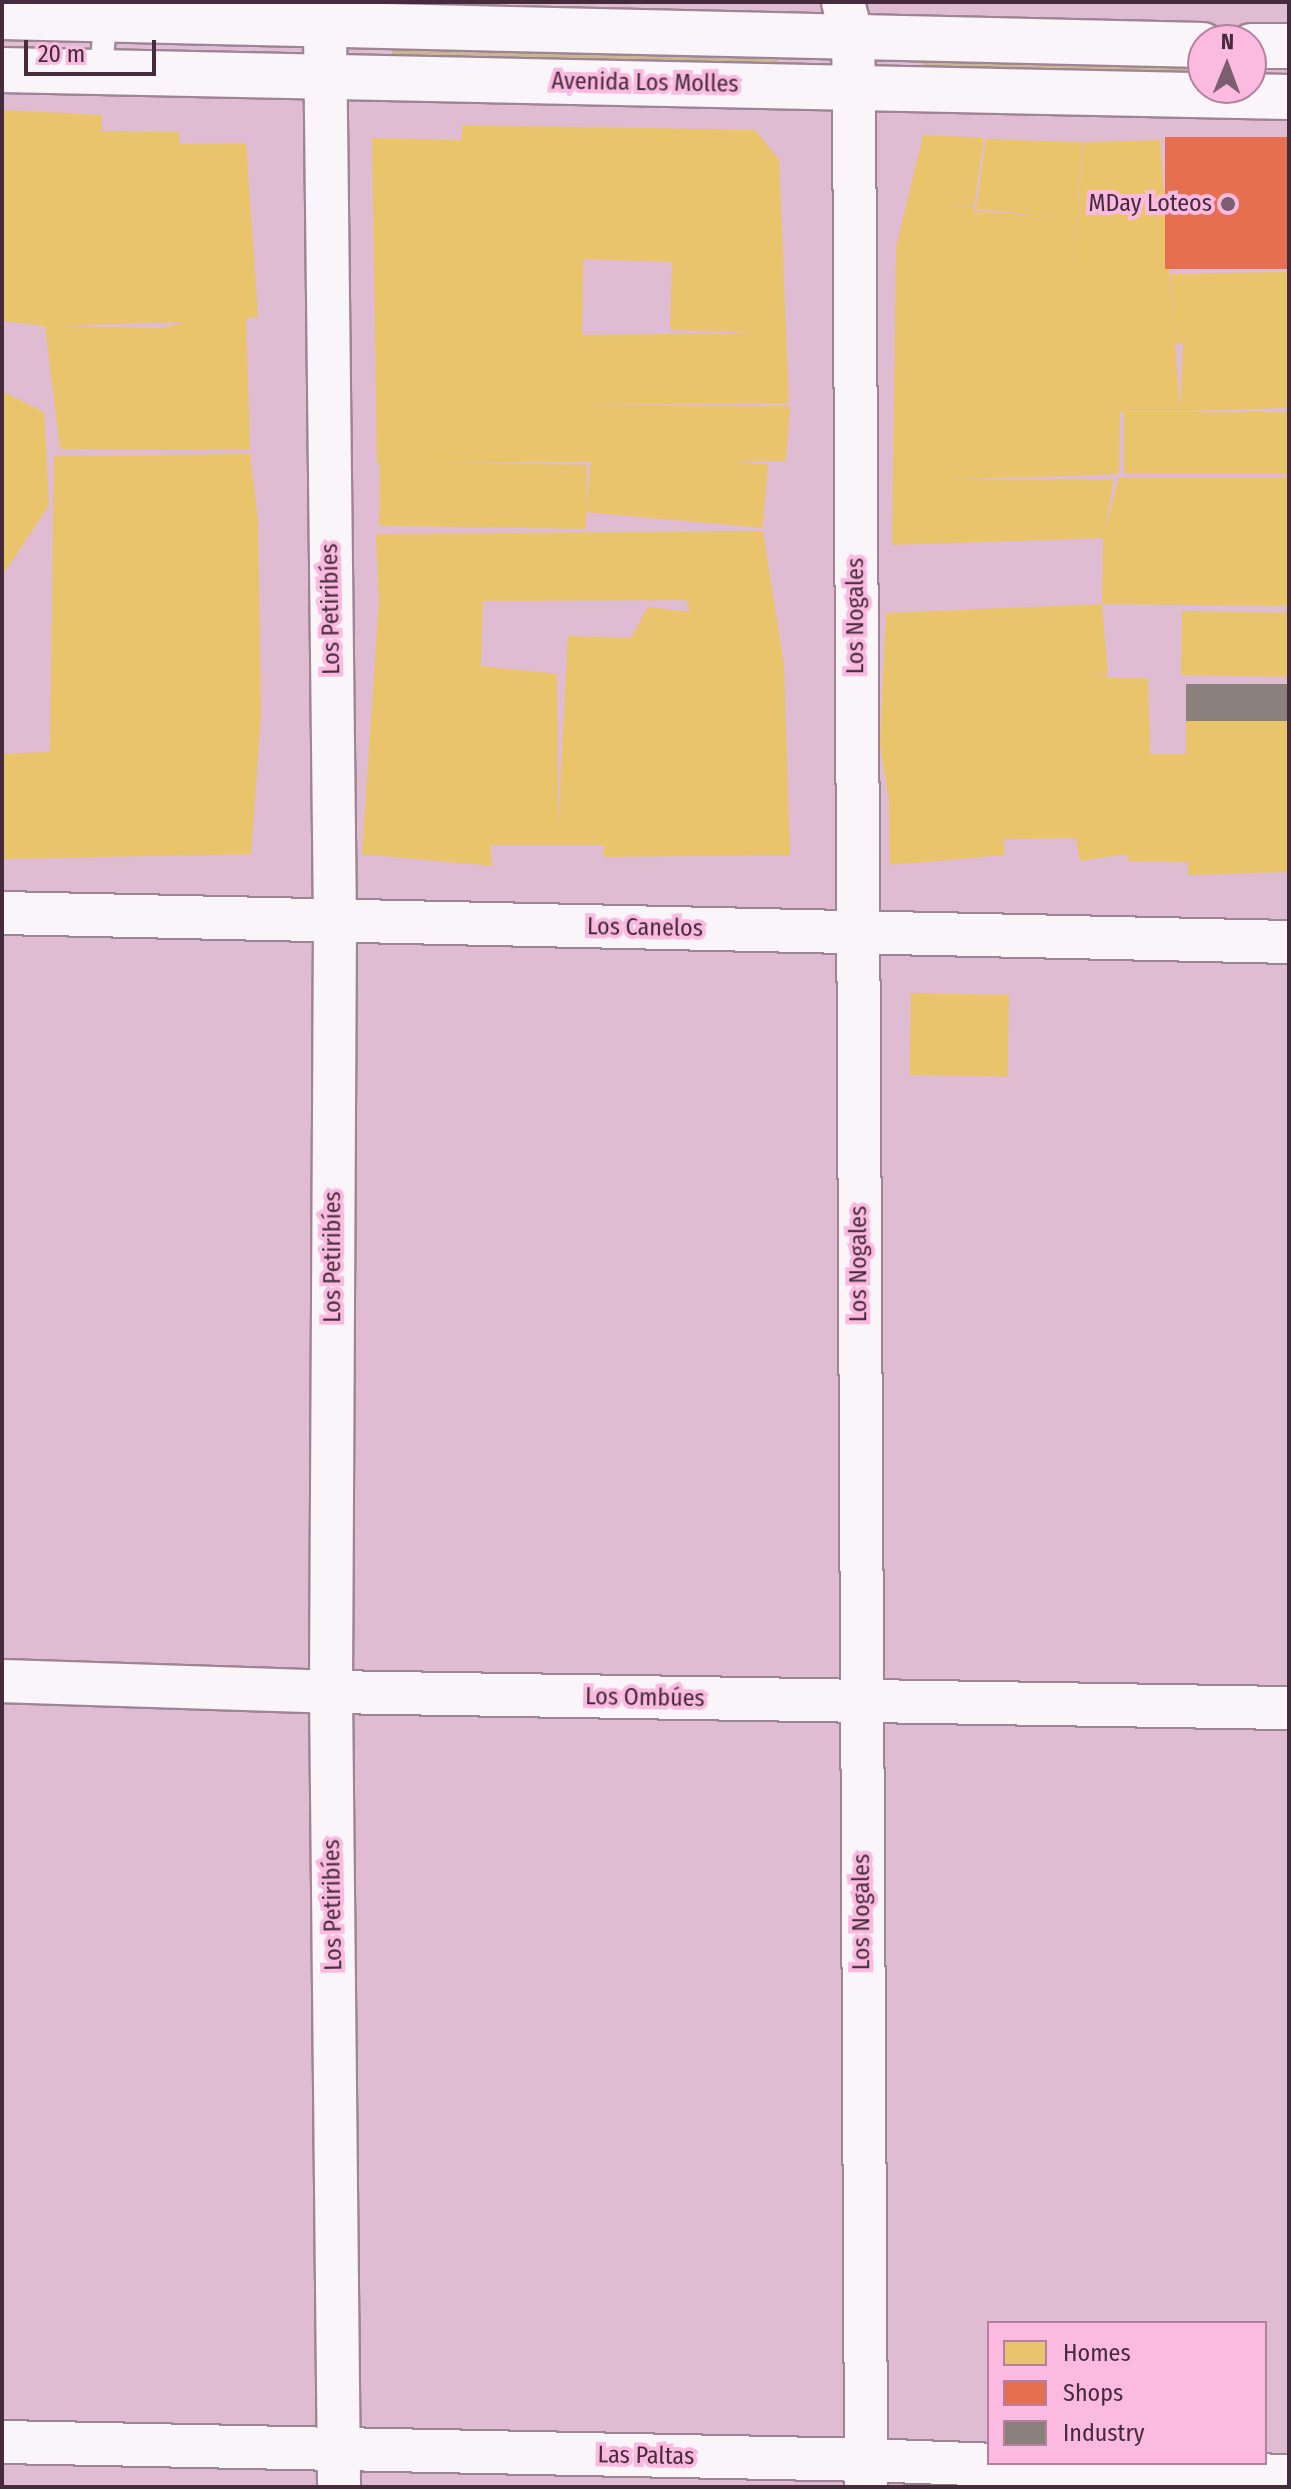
<!DOCTYPE html>
<html>
<head>
<meta charset="utf-8">
<style>
  body { margin:0 }
  #map { position:relative; width:1291px; height:2489px; overflow:hidden; background:#dfbcd1; font-family:"Fira Sans Condensed",sans-serif }
  div>[style] { position:absolute }
  .green>* { inset:0; background:#cab694; transform-origin:0 0 }
  .homes>* { inset:0; background:#e9c46a; transform-origin:0 0 }
  .shops>* { inset:0; background:#e76f51; transform-origin:0 0 }
  .industry>* { inset:0; background:#8a817c; transform-origin:0 0 }
  .roads { filter:drop-shadow(2px 0 #9f8494) drop-shadow(-2px 0 #9f8494) drop-shadow(0 2px #9f8494) drop-shadow(0 -2px #9f8494) }
  .lane>* { height:22px; margin:-11px; padding:0 11px; transform-origin:11px; border-radius:11px; background:#faf5f8 }
  .street>* { height:42px; margin:-21px; padding:0 21px; transform-origin:21px; border-radius:21px; background:#faf5f8 }
  .secondary>* { height:44px; margin:-22px; padding:0 22px; transform-origin:22px; border-radius:22px; background:#faf5f8 }
  .dots>* { width:22px; height:22px; translate:-50% -50%; box-sizing:border-box; border:4px solid #fcbae1; border-radius:50% }
  span { translate:-50% -50%; white-space:nowrap; text-align:center; line-height:1.15; -webkit-text-stroke:8px #fcbae1; paint-order:stroke }
  .street-label { font-size:24px; color:#452b3b }
  .poi-label { font-size:24px; color:#452b3b }
  .right { translate:-100% -50%; text-align:right }
  .frame { position:absolute; inset:0; border:4px solid #452b3b; pointer-events:none }
  .legend { position:absolute; left:987px; top:2321px; width:280px; height:144px; box-sizing:border-box; background:#fcbae1; border:2px solid #b3819f; margin:0; padding:10px 14px; list-style:none; font-size:24px; color:#452b3b }
  .legend li { display:flex; align-items:center; gap:16px; height:40px }
  .legend b { width:40px; border:2px solid #b3819f }
  .north { position:absolute; left:1187px; top:24px; width:80px; height:80px; box-sizing:border-box; background:#fcbae1; border:2px solid #b3819f; border-radius:50%; rotate:1deg; font-size:22px; font-weight:700; line-height:32px; text-align:center; color:#452b3b }
  .north::after { content:''; display:block; margin:auto; width:28px; height:36px; background:#7b5e70; clip-path:polygon(50% 0,100% 100%,50% 72%,0 100%) }
  .scale { position:absolute; left:24px; top:40px; width:132px; height:36px; box-sizing:border-box; border:4px solid #452b3b; border-top:0; padding-left:10px; font-size:24px; line-height:28px; white-space:nowrap; color:#452b3b; -webkit-text-stroke:6px #fcbae1; paint-order:stroke }
</style>
</head>
<body>
<div id="map">
  <div class="green">
    <div style="left:392px;top:48px;width:386px;height:11px;rotate:1deg"></div>
    <div style="left:922px;top:61px;width:281px;height:12px;rotate:1deg"></div>
  </div>
  <div class="homes">
    <div style="clip-path:polygon(evenodd,2px 110px,102px 115px,101px 131px,179px 132px,180px 144px,246px 143px,258px 317px,246px 319px,250px 450px,60px 449px,45px 326px,2px 321px,2px 110px,185px 322px,162px 328px,58px 326px,110px 324px,185px 322px)"></div>
    <div style="clip-path:polygon(evenodd,462px 125px,755px 130px,779px 160px,789px 403px,566px 405px,790px 406px,786px 461px,377px 463px,372px 138px,462px 140px,462px 125px,583px 259px,672px 262px,670px 330px,761px 333px,582px 335px,583px 259px)"></div>
    <div style="clip-path:polygon(923px 135px,984px 138px,974px 207px,936px 204px,974px 208px,978px 224px,976px 211px,1060px 218px,976px 209px,986px 139px,1082px 142px,1073px 300px,1083px 142px,1160px 140px,1180px 411px,1120px 411px,1119px 474px,938px 480px,1114px 479px,1104px 533px,1119px 477px,1289px 477px,1289px 606px,1102px 604px,1103px 538px,892px 545px,896px 248px)"></div>
    <div style="clip-path:polygon(1289px 272px,1289px 408px,1180px 411px,1183px 343px,1175px 344px,1171px 274px)"></div>
    <div style="clip-path:polygon(2px 391px,44px 412px,49px 505px,2px 576px)"></div>
    <div style="left:1289px;top:412px;width:62px;height:165px;rotate:90deg"></div>
    <div style="clip-path:polygon(250px 454px,258px 519px,261px 714px,251px 854px,2px 859px,2px 754px,50px 752px,54px 456px)"></div>
    <div style="left:768px;top:464px;width:64px;height:177px;rotate:95deg"></div>
    <div style="left:587px;top:465px;width:64px;height:207px;rotate:91deg"></div>
    <div style="clip-path:polygon(evenodd,763px 531px,784px 666px,790px 855px,603px 857px,604px 845px,490px 845px,492px 866px,362px 854px,379px 601px,376px 534px,763px 531px,686px 600px,690px 612px,648px 607px,631px 638px,568px 636px,558px 826px,557px 674px,481px 666px,483px 601px,686px 600px)"></div>
    <div style="clip-path:polygon(1102px 604px,1108px 677px,1076px 678px,1148px 678px,1150px 754px,1186px 754px,1186px 720px,1289px 721px,1289px 872px,1188px 875px,1188px 862px,1128px 861px,1127px 854px,1080px 861px,1076px 838px,1003px 839px,1005px 855px,890px 865px,889px 801px,880px 744px,886px 613px)"></div>
    <div style="left:1182px;top:611px;width:106px;height:64px;rotate:1deg"></div>
    <div style="left:911px;top:993px;width:98px;height:82px;rotate:1deg"></div>
  </div>
  <div class="shops">
    <div style="left:1289px;top:137px;width:132px;height:124px;rotate:90deg"></div>
  </div>
  <div class="industry">
    <div style="left:1289px;top:684px;width:37px;height:103px;rotate:90deg"></div>
  </div>
  <div class="roads">
    <div class="lane">
      <div style="left:101px;top:72px;width:61px;rotate:-85.3deg"></div>
    </div>
    <div class="street">
      <div style="left:843px;top:2px;width:40px;rotate:75.6deg"></div>
      <div style="left:853px;top:41px;width:47px;rotate:88.8deg"></div>
      <div style="left:854px;top:88px;width:2399px;rotate:89.71deg"></div>
      <div style="left:325px;top:28px;width:894px;rotate:89.36deg"></div>
      <div style="left:335px;top:922px;width:770px;rotate:90.3deg"></div>
      <div style="left:331px;top:1692px;width:795px;rotate:89.42deg"></div>
      <div style="left:2px;top:913px;width:1287px;rotate:1.29deg"></div>
      <div style="left:2px;top:1681px;width:329px;rotate:1.9deg"></div>
      <div style="left:331px;top:1692px;width:958px;rotate:0.96deg"></div>
      <div style="left:2px;top:2442px;width:864px;rotate:1.19deg"></div>
      <div style="left:866px;top:2460px;width:423px;rotate:2.2deg"></div>
    </div>
    <div class="secondary">
      <div style="left:2px;top:17px;width:1201px;rotate:1.34deg"></div>
      <div style="left:1251px;top:46px;width:38px"></div>
      <div style="left:2px;top:70px;width:1287px;rotate:1.2deg"></div>
    </div>
  </div>
  <div class="dots">
    <div style="left:1228px;top:204px;background:#7b5e70"></div>
  </div>
  <div class="street-label">
    <span style="left:645px;top:83px;rotate:1deg">Avenida Los Molles</span>
    <span style="left:331px;top:609px;rotate:-91deg">Los Petiribíes</span>
    <span style="left:856px;top:616px;rotate:-90deg">Los Nogales</span>
    <span style="left:645px;top:928px;rotate:1deg">Los Canelos</span>
    <span style="left:333px;top:1257px;rotate:-90deg">Los Petiribíes</span>
    <span style="left:859px;top:1264px;rotate:-90deg">Los Nogales</span>
    <span style="left:645px;top:1698px;rotate:1deg">Los Ombúes</span>
    <span style="left:333px;top:1905px;rotate:-91deg">Los Petiribíes</span>
    <span style="left:862px;top:1912px;rotate:-90deg">Los Nogales</span>
    <span style="left:646px;top:2456px;rotate:1deg">Las Paltas</span>
  </div>
  <div class="poi-label">
    <span class="right" style="left:1212px;top:204px">MDay Loteos</span>
  </div>
  <div class="frame"></div>
  <ul class="legend">
  <li><b style="height:22px;background:#e9c46a"></b>Homes</li>
  <li><b style="height:22px;background:#e76f51"></b>Shops</li>
  <li><b style="height:22px;background:#8a817c"></b>Industry</li>
  </ul>
  <div class="north">N</div>
  <div class="scale">20 m</div>
</div>
</body>
</html>
